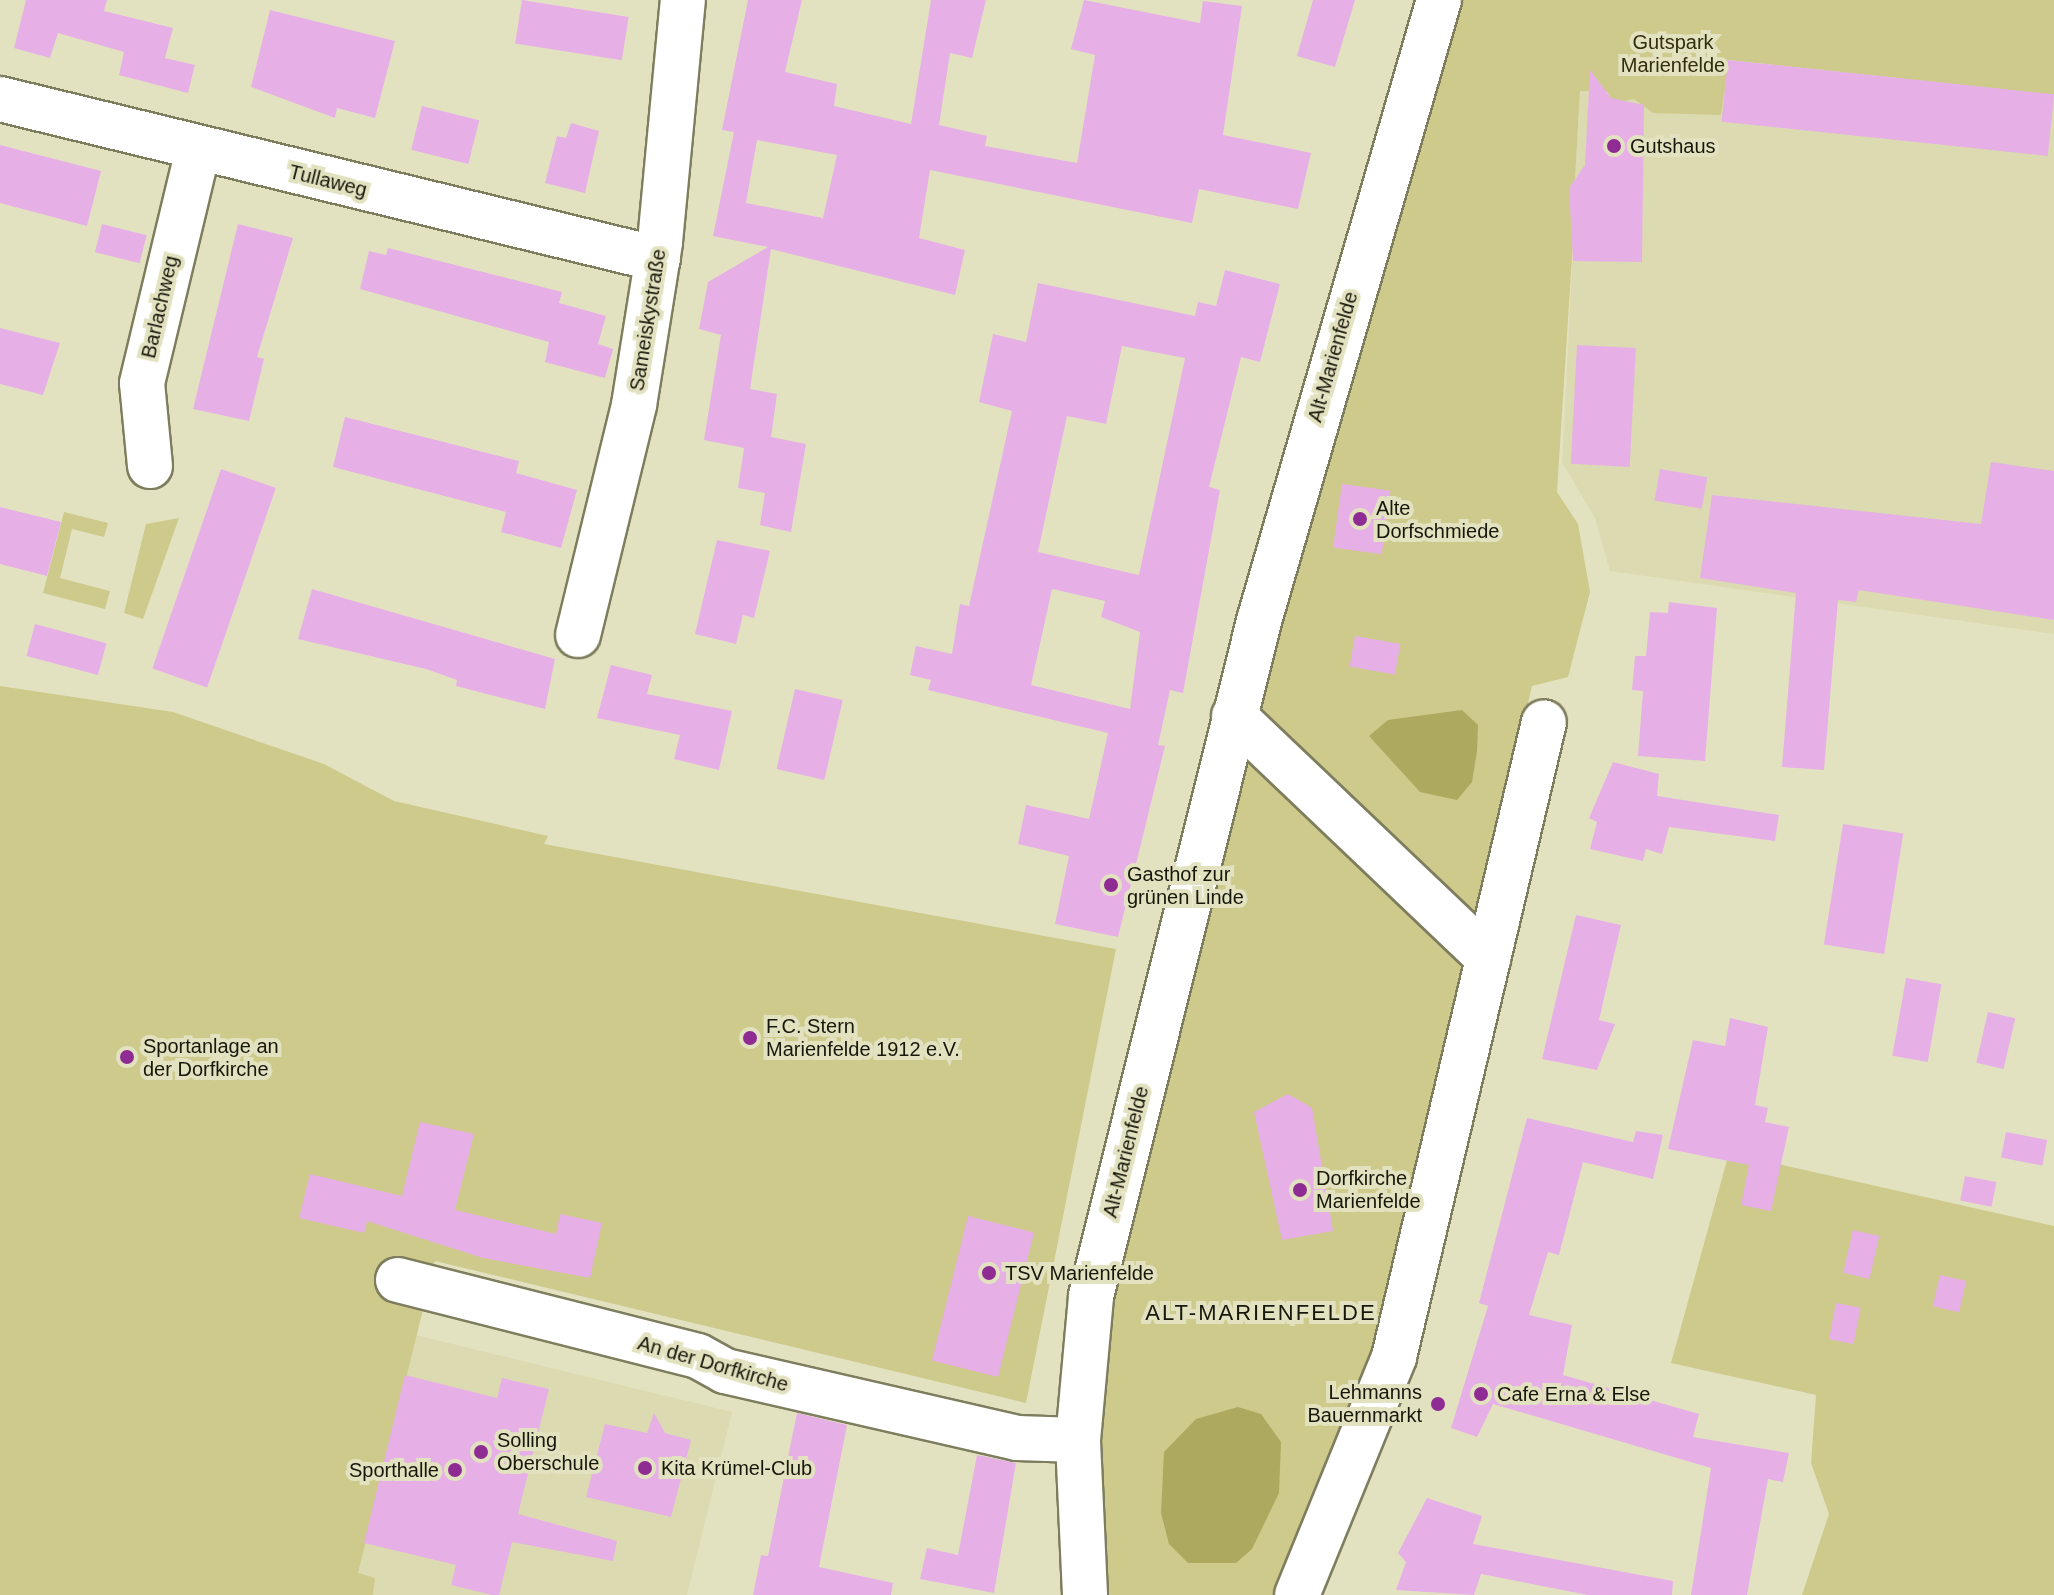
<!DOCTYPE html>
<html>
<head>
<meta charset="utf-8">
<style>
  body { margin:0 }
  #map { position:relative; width:2054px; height:1595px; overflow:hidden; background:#e3e2c0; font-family:Helvetica,sans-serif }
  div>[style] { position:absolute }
  .built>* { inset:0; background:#dbdab0 }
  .green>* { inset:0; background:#cdca8c }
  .water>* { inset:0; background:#ada95f }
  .building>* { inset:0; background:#e6b0e7; transform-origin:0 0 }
  .roads { filter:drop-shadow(2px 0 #7e7d5e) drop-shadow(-2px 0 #7e7d5e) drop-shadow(0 2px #7e7d5e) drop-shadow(0 -2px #7e7d5e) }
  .minor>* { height:44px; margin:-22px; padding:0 22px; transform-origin:22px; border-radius:22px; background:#fff }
  .dots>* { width:22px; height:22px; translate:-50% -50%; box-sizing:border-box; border:4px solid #e3e2c0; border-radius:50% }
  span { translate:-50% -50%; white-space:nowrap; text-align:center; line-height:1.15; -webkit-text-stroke:8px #e3e2c0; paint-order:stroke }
  .park-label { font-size:20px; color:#302e0c }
  .poi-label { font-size:20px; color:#18170b }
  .left { translate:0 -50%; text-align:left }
  .right { translate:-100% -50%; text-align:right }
  .street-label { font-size:20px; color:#18170b }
  .neighbourhood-label { font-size:22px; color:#18170b; letter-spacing:2px }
</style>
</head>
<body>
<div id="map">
  <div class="built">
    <div style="clip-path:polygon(1728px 60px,2054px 95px,2054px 634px,1610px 571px,1595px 518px,1562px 462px,1575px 211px,1569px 188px,1575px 179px,1580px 91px,1634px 99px,1653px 112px)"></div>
    <div style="clip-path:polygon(416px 1335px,732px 1412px,687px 1595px,373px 1595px,375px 1578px,357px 1574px)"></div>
  </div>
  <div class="green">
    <div style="clip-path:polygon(1457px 0,2054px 0,2054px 95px,1729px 60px,1721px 115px,1653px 113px,1634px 99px,1614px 103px,1607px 92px,1580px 91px,1575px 179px,1569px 188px,1575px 210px,1557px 492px,1578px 524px,1590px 592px,1568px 677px,1532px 686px,1376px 1356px,1279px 1595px,1104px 1595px,1097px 1474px,1108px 1298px,1292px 570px)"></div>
    <div style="clip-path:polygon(64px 512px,108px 523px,104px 537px,72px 529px,60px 578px,110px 591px,105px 609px,43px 593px)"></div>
    <div style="clip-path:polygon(179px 518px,143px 619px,124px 613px,146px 524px)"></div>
    <div style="clip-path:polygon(0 686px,173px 712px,324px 764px,394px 801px,548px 836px,544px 844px,1116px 949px,1026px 1403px,435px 1261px,358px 1573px,375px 1578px,373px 1595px,0 1595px)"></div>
    <div style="clip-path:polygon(1729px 1153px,2054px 1226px,2054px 1595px,1802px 1595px,1829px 1514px,1811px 1463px,1816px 1395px,1671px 1363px)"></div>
  </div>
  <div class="water">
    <div style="clip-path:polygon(1462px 710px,1478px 725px,1477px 751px,1472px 782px,1457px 800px,1420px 792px,1369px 736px,1388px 720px)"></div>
    <div style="clip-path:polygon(1238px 1407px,1261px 1414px,1281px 1442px,1279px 1493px,1252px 1549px,1236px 1563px,1188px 1563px,1169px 1544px,1161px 1513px,1164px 1452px,1196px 1419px)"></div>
  </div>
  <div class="building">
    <div style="clip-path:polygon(26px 0,107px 0,104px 11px,173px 28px,165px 58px,195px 65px,188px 93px,119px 75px,124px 52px,58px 33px,50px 58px,14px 48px)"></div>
    <div style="left:522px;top:0;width:108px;height:44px;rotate:9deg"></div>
    <div style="clip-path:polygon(evenodd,748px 0,802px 0,785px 72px,837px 84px,834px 106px,911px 124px,931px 0,986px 0,972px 58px,950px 53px,939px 125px,987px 136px,985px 146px,1077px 163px,1095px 55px,1071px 49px,1084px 0,1200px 23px,1203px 1px,1242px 6px,1223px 135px,1311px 153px,1298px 209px,1199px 189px,1192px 223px,930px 170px,919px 238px,965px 250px,955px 295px,771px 249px,750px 389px,777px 394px,771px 437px,806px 444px,791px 532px,760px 525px,765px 493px,738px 488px,744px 448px,704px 440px,721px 335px,699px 329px,708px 282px,768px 247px,713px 236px,734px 132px,722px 130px,748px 0,757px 140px,837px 155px,823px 218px,746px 203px,757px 140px)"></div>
    <div style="clip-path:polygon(1313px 0,1355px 0,1335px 67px,1297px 56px)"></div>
    <div style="clip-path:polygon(270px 10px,395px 41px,375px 118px,337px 108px,335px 118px,251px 87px)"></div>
    <div style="left:1728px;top:60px;width:328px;height:62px;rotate:6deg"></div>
    <div style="clip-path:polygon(1590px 70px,1611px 98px,1644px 105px,1642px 262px,1573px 261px,1569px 188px,1585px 165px)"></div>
    <div style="left:422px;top:106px;width:59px;height:45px;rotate:14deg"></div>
    <div style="clip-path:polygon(571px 123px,599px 131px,585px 193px,545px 183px,557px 136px,566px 138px)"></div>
    <div style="clip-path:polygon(0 145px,101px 171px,87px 226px,0 203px)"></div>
    <div style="left:102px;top:224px;width:46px;height:29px;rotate:14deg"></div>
    <div style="clip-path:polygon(238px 224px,293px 238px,257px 357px,264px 359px,249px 421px,193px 409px)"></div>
    <div style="clip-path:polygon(388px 248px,562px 292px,559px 303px,606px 316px,598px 344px,613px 349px,605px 378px,545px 362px,549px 342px,360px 289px,369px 251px,386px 255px)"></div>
    <div style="clip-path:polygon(evenodd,1225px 270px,1280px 284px,1260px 362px,1241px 357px,1209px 487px,1220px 490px,1183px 693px,1170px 690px,1158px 745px,1165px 746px,1118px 937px,1055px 924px,1069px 856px,1018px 844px,1026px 805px,1089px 819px,1108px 733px,928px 690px,931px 680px,910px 675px,916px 646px,952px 654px,960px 604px,969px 606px,1012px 411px,979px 402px,993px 334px,1026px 342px,1038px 283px,1195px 316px,1198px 302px,1216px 306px,1225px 270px,1122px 346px,1185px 358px,1139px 575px,1038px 552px,1067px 416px,1106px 424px,1122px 346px,1225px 270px,1052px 589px,1105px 601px,1101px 617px,1140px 632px,1130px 709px,1031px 685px,1052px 589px)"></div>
    <div style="clip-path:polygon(0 328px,60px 343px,43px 395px,0 384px)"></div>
    <div style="left:1577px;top:345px;width:59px;height:119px;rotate:3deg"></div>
    <div style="clip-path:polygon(345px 417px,519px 461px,516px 473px,577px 490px,561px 548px,501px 532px,506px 512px,333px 467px)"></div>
    <div style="clip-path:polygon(1991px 462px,2054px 471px,2054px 620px,1859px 590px,1856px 602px,1838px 600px,1824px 770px,1782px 767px,1796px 593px,1700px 578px,1712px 495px,1981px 524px)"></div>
    <div style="left:221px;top:469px;width:58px;height:211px;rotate:19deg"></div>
    <div style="left:1660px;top:469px;width:48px;height:32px;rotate:10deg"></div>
    <div style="left:1342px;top:484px;width:49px;height:64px;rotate:8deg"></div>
    <div style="clip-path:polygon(0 507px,61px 522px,47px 576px,0 564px)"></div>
    <div style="clip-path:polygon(717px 540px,770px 551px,754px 618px,743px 615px,736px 644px,695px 634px)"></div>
    <div style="clip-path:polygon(312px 589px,555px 659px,545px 709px,456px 686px,457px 680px,426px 669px,298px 639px)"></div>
    <div style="clip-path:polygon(1669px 602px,1717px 608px,1705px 761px,1638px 756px,1643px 691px,1632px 690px,1635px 656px,1646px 656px,1650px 612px,1668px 613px)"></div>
    <div style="left:35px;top:624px;width:74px;height:33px;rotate:15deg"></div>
    <div style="left:1355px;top:636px;width:46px;height:31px;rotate:10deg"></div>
    <div style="clip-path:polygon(611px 665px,652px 675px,647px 694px,732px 711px,719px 770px,674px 759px,680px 735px,597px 718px)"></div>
    <div style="left:795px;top:689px;width:49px;height:82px;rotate:13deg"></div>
    <div style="clip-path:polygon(1613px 762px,1659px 774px,1657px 796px,1779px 815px,1775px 841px,1669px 827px,1662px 854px,1646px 849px,1643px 861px,1590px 849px,1597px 822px,1589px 818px)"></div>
    <div style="left:1843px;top:824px;width:61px;height:122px;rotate:9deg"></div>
    <div style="clip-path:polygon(1576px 915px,1621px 925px,1599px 1020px,1615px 1024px,1597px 1070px,1542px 1059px)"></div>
    <div style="left:1906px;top:978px;width:36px;height:79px;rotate:10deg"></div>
    <div style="left:1988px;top:1012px;width:28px;height:52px;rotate:13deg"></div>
    <div style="clip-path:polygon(1730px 1018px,1768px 1027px,1755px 1105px,1768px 1108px,1765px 1122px,1789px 1127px,1771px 1211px,1741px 1205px,1749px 1165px,1668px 1149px,1693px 1040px,1725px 1046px)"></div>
    <div style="clip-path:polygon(1288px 1094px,1312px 1108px,1333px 1231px,1282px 1240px,1254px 1112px)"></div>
    <div style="clip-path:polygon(1527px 1118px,1633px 1142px,1636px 1131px,1663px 1135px,1653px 1179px,1583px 1162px,1559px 1255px,1548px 1252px,1529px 1315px,1572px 1325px,1563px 1375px,1699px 1414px,1693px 1437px,1789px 1453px,1783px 1482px,1768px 1479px,1747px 1595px,1691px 1595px,1711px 1468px,1493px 1404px,1477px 1437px,1451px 1428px,1488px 1306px,1479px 1303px)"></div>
    <div style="clip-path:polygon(420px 1122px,474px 1134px,455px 1210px,556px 1234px,560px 1214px,602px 1223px,590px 1278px,483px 1258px,367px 1221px,364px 1233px,299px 1218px,310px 1174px,402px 1196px)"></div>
    <div style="left:2006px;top:1132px;width:42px;height:26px;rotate:11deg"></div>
    <div style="left:1965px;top:1176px;width:32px;height:25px;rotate:11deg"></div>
    <div style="left:968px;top:1216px;width:68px;height:149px;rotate:14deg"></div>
    <div style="left:1853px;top:1230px;width:27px;height:44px;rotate:13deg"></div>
    <div style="left:1940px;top:1275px;width:27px;height:32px;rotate:13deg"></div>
    <div style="left:1836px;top:1303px;width:25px;height:37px;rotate:11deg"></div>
    <div style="clip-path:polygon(405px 1375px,497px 1398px,502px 1378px,549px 1389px,518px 1514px,617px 1541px,613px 1561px,512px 1542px,499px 1595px,492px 1595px,451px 1585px,456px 1565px,364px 1543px)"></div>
    <div style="clip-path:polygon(654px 1413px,665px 1433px,691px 1440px,671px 1517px,586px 1497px,605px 1424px,647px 1433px)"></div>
    <div style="clip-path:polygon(797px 1413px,847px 1425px,819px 1567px,893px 1583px,891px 1595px,753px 1595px,761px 1555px,768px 1556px)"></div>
    <div style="clip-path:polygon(977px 1455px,1016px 1463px,994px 1593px,920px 1579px,927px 1548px,958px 1555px)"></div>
    <div style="clip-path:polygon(1427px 1498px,1482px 1516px,1473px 1544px,1673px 1581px,1672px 1595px,1588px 1595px,1481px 1574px,1474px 1595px,1396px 1590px,1406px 1562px,1398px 1553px)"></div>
  </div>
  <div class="roads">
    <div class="minor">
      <div style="left:0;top:99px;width:677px;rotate:13.67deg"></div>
      <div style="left:150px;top:466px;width:83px;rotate:-95.5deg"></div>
      <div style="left:142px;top:383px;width:240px;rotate:-76.5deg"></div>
      <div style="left:578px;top:635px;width:237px;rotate:-76.3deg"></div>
      <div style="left:634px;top:405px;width:165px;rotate:-80.9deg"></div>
      <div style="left:660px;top:242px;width:243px;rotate:-84.6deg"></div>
      <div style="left:1234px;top:716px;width:351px;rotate:43.6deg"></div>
      <div style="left:398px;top:1280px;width:309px;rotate:14.2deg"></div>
      <div style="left:698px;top:1356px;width:31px;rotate:29deg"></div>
      <div style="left:725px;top:1371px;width:300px;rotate:12.9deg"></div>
      <div style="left:1017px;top:1438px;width:61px;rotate:1.9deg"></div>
      <div style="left:1085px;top:1595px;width:155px;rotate:-92.6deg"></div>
      <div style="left:1078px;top:1440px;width:145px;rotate:-84.8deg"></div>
      <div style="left:1091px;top:1296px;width:696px;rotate:-76.02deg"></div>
      <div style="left:1259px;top:621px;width:647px;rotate:-73.84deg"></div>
      <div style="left:1297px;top:1595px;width:257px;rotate:-67.8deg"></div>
      <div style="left:1394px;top:1357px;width:652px;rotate:-76.71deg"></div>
    </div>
  </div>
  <div class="dots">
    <div style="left:1614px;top:146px;background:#8f2c94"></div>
    <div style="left:1360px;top:519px;background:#8f2c94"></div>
    <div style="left:1111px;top:885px;background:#8f2c94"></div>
    <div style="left:750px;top:1038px;background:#8f2c94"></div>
    <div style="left:127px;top:1057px;background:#8f2c94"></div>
    <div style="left:1300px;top:1190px;background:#8f2c94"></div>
    <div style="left:989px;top:1273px;background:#8f2c94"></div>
    <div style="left:1481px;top:1394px;background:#8f2c94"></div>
    <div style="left:1438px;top:1404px;background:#8f2c94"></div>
    <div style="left:481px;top:1452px;background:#8f2c94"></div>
    <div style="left:645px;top:1468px;background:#8f2c94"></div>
    <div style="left:455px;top:1470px;background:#8f2c94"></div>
  </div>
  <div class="park-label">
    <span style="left:1673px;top:54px">Gutspark<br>Marienfelde</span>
  </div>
  <div class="poi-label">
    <span class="left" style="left:1630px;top:146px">Gutshaus</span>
    <span class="left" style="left:1376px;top:520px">Alte<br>Dorfschmiede</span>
    <span class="left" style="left:1127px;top:886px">Gasthof zur<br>grünen Linde</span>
    <span class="left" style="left:766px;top:1038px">F.C. Stern<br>Marienfelde 1912 e.V.</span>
    <span class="left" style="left:143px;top:1058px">Sportanlage an<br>der Dorfkirche</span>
    <span class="left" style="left:1316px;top:1190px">Dorfkirche<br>Marienfelde</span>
    <span class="left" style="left:1005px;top:1273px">TSV Marienfelde</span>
    <span class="right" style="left:1422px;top:1404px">Lehmanns<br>Bauernmarkt</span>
    <span class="left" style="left:1497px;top:1394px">Cafe Erna &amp; Else</span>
    <span class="left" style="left:497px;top:1452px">Solling<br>Oberschule</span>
    <span class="left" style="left:661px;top:1468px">Kita Krümel-Club</span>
    <span class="right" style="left:439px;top:1470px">Sporthalle</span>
  </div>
  <div class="street-label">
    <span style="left:328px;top:181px;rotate:14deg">Tullaweg</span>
    <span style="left:160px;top:307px;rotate:-77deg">Barlachweg</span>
    <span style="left:648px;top:320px;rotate:-81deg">Sameiskystraße</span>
    <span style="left:1333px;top:357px;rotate:-74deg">Alt-Marienfelde</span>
    <span style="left:1126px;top:1152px;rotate:-76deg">Alt-Marienfelde</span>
    <span style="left:713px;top:1364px;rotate:16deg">An der Dorfkirche</span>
  </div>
  <div class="neighbourhood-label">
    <span style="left:1261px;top:1313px">ALT-MARIENFELDE</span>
  </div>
</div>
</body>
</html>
